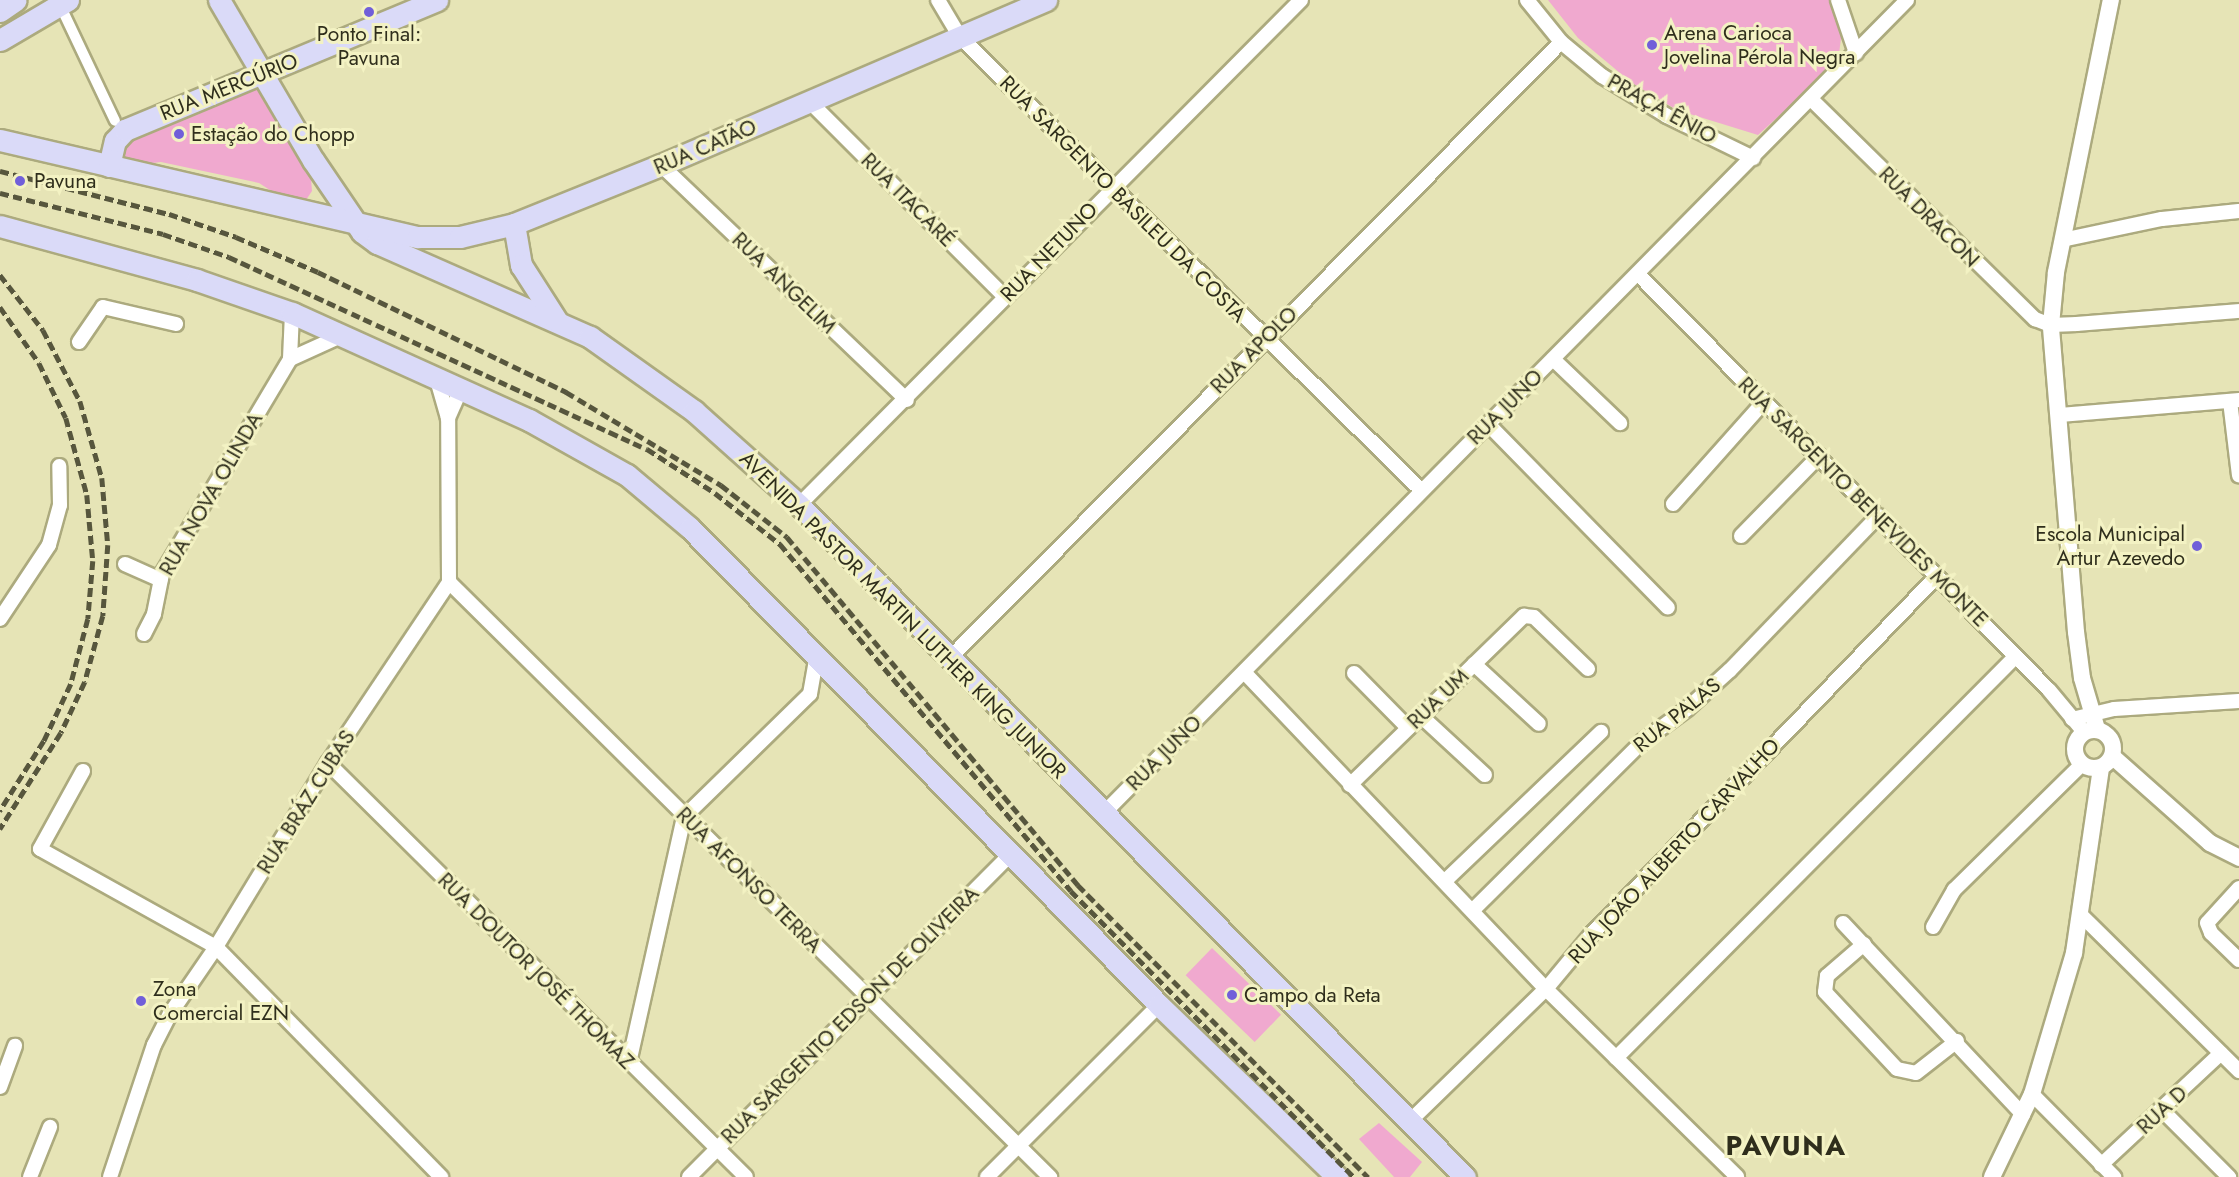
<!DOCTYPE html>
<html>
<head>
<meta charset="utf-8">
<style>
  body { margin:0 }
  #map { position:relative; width:2239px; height:1177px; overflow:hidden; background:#e6e4b6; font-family:Jost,sans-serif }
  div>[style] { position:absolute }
  .green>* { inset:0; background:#f0a9cf; transform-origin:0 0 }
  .roads { filter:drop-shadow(2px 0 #acaa7e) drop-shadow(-2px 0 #acaa7e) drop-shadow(0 2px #acaa7e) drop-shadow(0 -2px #acaa7e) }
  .pedestrian>* { height:10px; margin:-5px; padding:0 5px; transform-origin:5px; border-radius:5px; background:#fff }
  .minor>* { height:14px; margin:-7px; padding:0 7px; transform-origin:7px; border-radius:7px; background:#fff }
  .tertiary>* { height:16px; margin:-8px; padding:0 8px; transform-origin:8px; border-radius:8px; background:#fff }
  .tertiary>.ring { margin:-8px; padding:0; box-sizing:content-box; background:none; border:16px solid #fff; border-radius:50% }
  .primary>* { height:21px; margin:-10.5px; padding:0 10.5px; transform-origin:10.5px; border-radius:10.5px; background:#dadaf8 }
  .rail>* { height:4.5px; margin-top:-2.25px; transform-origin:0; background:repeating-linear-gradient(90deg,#57563d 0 9px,transparent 0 13.5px) }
  .dots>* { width:16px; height:16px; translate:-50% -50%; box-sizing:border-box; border:3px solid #f3f2c3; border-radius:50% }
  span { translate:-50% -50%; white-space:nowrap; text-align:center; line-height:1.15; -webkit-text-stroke:6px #f3f2c3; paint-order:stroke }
  .poi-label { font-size:21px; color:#2f2e1c }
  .left { translate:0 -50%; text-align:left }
  .right { translate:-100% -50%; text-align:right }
  .street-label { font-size:21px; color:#2f2e1c }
  .district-label { font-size:27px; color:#2f2e1c; font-weight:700; letter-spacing:1.5px }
</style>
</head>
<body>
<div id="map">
  <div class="green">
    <div style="clip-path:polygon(1548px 0,1830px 0,1842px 30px,1839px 54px,1812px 86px,1758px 135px,1677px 110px,1632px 83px,1578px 38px)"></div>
    <div style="clip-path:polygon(259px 79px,311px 179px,312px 191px,306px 200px,276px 194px,259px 183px,161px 162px,144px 164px,126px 160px,123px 149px,132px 135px,159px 127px)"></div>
    <div style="left:1212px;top:948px;width:96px;height:38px;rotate:44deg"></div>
    <div style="clip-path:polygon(1379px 1123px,1422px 1162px,1410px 1177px,1394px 1177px,1359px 1139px)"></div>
  </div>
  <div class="roads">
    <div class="pedestrian">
      <div style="left:60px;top:5px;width:128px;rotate:64.6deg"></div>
    </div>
    <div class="minor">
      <div style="left:938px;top:0;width:43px;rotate:59.3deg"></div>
      <div style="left:960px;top:37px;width:646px;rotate:44.5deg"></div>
      <div style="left:1527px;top:0;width:54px;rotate:51deg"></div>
      <div style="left:1561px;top:42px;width:53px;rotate:39.7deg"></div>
      <div style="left:1602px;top:76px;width:76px;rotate:31.6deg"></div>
      <div style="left:1667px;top:116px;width:96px;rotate:26deg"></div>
      <div style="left:1838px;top:0;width:56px;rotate:71.2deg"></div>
      <div style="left:1812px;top:100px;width:313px;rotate:44.5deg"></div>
      <div style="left:2035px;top:319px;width:17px;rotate:21deg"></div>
      <div style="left:2051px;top:325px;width:26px;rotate:-2deg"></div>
      <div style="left:2077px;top:324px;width:163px;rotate:-4.6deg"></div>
      <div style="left:810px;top:102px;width:276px;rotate:45deg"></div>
      <div style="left:661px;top:165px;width:340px;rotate:43.7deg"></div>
      <div style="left:2062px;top:240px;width:102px;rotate:-11.9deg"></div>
      <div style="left:2162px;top:219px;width:77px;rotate:-5.9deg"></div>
      <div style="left:1639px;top:275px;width:583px;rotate:45.35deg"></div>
      <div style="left:2049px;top:690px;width:55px;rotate:50.2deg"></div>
      <div style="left:292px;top:313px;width:46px;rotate:92.5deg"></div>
      <div style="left:290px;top:359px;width:56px;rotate:-24.3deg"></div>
      <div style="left:79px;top:342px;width:42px;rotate:-55.6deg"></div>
      <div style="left:103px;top:307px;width:75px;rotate:13.1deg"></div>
      <div style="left:1553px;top:359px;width:93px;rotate:43.7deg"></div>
      <div style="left:2230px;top:401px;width:75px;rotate:83.1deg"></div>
      <div style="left:2060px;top:415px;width:180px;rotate:-4.8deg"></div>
      <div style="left:448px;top:418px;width:30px;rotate:-66deg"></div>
      <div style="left:1488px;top:424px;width:257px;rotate:45.6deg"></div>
      <div style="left:1673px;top:504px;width:137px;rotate:-48.3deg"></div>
      <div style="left:799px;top:505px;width:712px;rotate:-45.17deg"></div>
      <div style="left:1741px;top:536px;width:112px;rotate:-45.7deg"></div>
      <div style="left:125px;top:564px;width:39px;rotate:24deg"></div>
      <div style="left:449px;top:582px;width:846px;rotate:44.71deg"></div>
      <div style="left:0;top:619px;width:89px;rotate:-56.5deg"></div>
      <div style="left:49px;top:545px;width:41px;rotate:-74.6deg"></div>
      <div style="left:60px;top:505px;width:39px;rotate:-91deg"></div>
      <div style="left:144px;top:634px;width:22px;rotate:-63deg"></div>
      <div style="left:154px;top:614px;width:41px;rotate:-78.7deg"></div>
      <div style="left:162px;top:574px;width:250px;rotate:-59.2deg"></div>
      <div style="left:949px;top:659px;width:869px;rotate:-45.23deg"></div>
      <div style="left:1474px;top:664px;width:88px;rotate:42.7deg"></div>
      <div style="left:1244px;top:672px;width:438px;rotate:46.4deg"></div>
      <div style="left:1546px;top:989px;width:268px;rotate:44.5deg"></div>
      <div style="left:1354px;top:673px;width:77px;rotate:45.5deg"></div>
      <div style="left:1421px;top:716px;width:87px;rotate:42.7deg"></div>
      <div style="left:2072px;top:719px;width:43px;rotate:-13.4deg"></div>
      <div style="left:2114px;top:709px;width:125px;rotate:-3.7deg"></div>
      <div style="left:328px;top:763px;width:588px;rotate:44.72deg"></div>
      <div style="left:83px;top:771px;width:89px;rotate:118.9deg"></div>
      <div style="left:40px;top:849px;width:201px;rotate:29.1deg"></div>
      <div style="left:216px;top:947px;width:322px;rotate:45.6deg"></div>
      <div style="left:1350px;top:785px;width:243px;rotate:-44.2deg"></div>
      <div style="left:1524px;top:616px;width:10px;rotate:6deg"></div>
      <div style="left:1534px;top:617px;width:75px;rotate:43.9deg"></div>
      <div style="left:1103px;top:814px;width:1144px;rotate:-45.35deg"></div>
      <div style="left:1445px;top:881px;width:216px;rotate:-43.7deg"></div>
      <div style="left:2239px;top:888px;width:47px;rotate:132.4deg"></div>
      <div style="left:2207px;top:923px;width:11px;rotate:68deg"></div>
      <div style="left:2211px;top:933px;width:39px;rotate:44deg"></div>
      <div style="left:1473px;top:910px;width:240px;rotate:-44.8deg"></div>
      <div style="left:1643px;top:741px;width:54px;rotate:-36deg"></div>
      <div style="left:1687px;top:709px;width:58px;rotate:-42.2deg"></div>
      <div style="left:1730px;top:670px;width:214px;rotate:-46.1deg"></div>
      <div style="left:2082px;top:916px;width:221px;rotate:44.6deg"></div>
      <div style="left:1843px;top:923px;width:263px;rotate:46.8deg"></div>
      <div style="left:1933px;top:927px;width:43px;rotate:-60.4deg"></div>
      <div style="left:1954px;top:890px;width:180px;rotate:-44.5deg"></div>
      <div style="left:1864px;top:944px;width:49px;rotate:139.1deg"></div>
      <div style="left:1827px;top:976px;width:16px;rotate:97deg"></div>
      <div style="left:1825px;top:992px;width:105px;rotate:46.9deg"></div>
      <div style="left:1897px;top:1069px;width:19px;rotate:12deg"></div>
      <div style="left:1916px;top:1073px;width:52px;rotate:-38deg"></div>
      <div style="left:1616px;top:1058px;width:566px;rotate:-45.14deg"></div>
      <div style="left:629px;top:1063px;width:252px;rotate:-77.4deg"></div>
      <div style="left:684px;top:817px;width:176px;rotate:-44.3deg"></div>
      <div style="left:810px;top:694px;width:40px;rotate:-80deg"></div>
      <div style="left:0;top:1087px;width:44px;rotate:-69.9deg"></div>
      <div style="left:2032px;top:1094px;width:117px;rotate:45.3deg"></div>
      <div style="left:2162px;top:1110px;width:95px;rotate:45deg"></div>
      <div style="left:1409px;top:1122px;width:191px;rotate:-44.2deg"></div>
      <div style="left:1546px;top:989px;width:69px;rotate:-50.3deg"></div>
      <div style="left:1590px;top:936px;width:500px;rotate:-46.05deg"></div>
      <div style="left:2101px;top:1165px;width:164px;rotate:-43deg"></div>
      <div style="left:30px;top:1177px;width:54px;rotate:-68.2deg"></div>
      <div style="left:110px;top:1177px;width:139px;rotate:-71.6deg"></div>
      <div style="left:154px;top:1045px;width:35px;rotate:-63deg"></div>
      <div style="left:170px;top:1014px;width:81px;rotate:-55.5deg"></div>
      <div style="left:216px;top:947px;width:215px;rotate:-58.7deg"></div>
      <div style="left:328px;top:763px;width:218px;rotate:-56.2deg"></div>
      <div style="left:449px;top:582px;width:164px;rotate:-90.3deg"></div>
      <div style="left:448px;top:418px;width:40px;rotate:-106deg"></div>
      <div style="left:689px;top:1177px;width:456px;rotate:-45.1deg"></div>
      <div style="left:987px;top:1177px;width:243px;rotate:-45deg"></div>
    </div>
    <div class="tertiary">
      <div style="left:2097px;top:729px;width:53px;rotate:-106.4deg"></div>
      <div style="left:2082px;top:678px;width:46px;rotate:-97.4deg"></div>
      <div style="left:2076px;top:632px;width:308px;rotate:-94.7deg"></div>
      <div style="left:2051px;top:325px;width:53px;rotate:-84.6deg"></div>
      <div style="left:2056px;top:272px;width:278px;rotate:-78.6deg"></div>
      <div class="ring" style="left:2075px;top:730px;width:22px;height:22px"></div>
      <div style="left:2112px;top:756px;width:131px;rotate:41.6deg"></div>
      <div style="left:2210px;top:843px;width:33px;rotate:27deg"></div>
      <div style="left:1992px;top:1177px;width:92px;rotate:-64.3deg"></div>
      <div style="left:2032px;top:1094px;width:147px;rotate:-73.4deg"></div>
      <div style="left:2074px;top:953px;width:187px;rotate:-81.7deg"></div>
    </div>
    <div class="primary">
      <div style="left:219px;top:0;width:186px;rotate:59.6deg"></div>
      <div style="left:313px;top:160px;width:87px;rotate:55.8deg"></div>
      <div style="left:362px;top:232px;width:19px;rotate:36deg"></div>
      <div style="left:377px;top:243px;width:233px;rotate:23.8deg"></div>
      <div style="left:590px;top:337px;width:128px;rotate:35.4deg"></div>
      <div style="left:694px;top:411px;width:141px;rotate:41.8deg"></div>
      <div style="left:799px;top:505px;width:946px;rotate:45.26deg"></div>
      <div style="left:0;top:11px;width:19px;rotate:-35deg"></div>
      <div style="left:0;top:40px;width:79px;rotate:-30.5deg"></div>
      <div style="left:0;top:140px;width:429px;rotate:13.1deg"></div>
      <div style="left:418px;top:237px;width:42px"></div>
      <div style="left:460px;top:237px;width:56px;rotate:-13.5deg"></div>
      <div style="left:514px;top:224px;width:158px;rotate:-21.9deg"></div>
      <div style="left:661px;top:165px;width:419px;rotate:-23.2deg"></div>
      <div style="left:109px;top:166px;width:26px;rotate:-77deg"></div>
      <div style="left:115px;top:141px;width:15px;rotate:-48deg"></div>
      <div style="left:125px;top:130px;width:338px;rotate:-22.6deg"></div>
      <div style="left:514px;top:224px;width:42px;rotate:80.3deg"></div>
      <div style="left:521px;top:265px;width:67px;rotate:57.3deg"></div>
      <div style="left:0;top:226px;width:204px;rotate:15.3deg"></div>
      <div style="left:197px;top:280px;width:101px;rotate:19.2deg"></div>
      <div style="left:292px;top:313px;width:260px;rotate:24.3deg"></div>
      <div style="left:529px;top:420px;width:112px;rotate:29.3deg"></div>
      <div style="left:627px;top:475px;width:82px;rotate:40.1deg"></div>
      <div style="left:690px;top:528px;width:669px;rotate:45.48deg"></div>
      <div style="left:1159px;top:1005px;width:248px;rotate:44deg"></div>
    </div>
  </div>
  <div class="rail">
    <div style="left:0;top:171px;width:174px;rotate:14.3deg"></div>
    <div style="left:169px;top:214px;width:71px;rotate:18.9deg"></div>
    <div style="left:236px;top:237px;width:89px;rotate:23.1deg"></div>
    <div style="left:318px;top:272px;width:276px;rotate:25.8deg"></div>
    <div style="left:566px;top:392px;width:181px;rotate:31deg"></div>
    <div style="left:721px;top:485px;width:84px;rotate:38.2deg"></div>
    <div style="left:787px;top:537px;width:454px;rotate:50.1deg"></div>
    <div style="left:1078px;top:885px;width:412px;rotate:45.2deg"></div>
    <div style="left:0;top:193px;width:168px;rotate:14.1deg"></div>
    <div style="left:163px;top:234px;width:70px;rotate:19.2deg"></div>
    <div style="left:229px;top:257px;width:460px;rotate:24.7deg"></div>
    <div style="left:647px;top:449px;width:81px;rotate:32.9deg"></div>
    <div style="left:715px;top:493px;width:83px;rotate:38.1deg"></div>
    <div style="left:780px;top:544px;width:453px;rotate:50deg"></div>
    <div style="left:1071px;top:891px;width:402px;rotate:45.3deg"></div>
    <div style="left:0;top:275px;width:70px;rotate:52deg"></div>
    <div style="left:43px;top:330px;width:80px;rotate:62.5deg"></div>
    <div style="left:80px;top:401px;width:80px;rotate:74.1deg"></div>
    <div style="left:102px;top:478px;width:67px;rotate:84.9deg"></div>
    <div style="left:108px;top:545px;width:71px;rotate:94deg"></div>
    <div style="left:103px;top:616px;width:68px;rotate:105.3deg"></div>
    <div style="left:85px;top:682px;width:56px;rotate:115.2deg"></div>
    <div style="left:61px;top:733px;width:114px;rotate:122.4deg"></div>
    <div style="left:0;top:307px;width:68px;rotate:55.1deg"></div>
    <div style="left:39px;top:363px;width:61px;rotate:63.9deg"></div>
    <div style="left:66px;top:418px;width:80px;rotate:74.7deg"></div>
    <div style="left:87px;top:495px;width:66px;rotate:84.8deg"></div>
    <div style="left:93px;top:561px;width:58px;rotate:94.9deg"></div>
    <div style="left:88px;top:619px;width:67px;rotate:104.7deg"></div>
    <div style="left:71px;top:684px;width:63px;rotate:115.3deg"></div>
    <div style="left:44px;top:741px;width:83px;rotate:122.2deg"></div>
  </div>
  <div class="dots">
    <div style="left:369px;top:12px;background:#715fd9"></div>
    <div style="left:1652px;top:45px;background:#715fd9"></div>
    <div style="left:179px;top:134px;background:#715fd9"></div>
    <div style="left:20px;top:181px;background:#715fd9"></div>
    <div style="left:2197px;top:546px;background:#715fd9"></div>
    <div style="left:1232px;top:995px;background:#715fd9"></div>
    <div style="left:141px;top:1001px;background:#715fd9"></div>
  </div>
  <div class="poi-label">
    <span class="left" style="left:1664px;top:45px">Arena Carioca<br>Jovelina Pérola Negra</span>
    <span style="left:369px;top:46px">Ponto Final:<br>Pavuna</span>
    <span class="left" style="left:191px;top:134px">Estação do Chopp</span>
    <span class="left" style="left:34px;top:181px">Pavuna</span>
    <span class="right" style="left:2185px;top:546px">Escola Municipal<br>Artur Azevedo</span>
    <span class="left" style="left:153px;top:1001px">Zona<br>Comercial EZN</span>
    <span class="left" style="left:1244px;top:995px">Campo da Reta</span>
  </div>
  <div class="street-label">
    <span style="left:229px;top:87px;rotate:-22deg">RUA MERCÚRIO</span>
    <span style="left:1662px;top:109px;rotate:29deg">PRAÇA ÊNIO</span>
    <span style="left:705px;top:147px;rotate:-23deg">RUA CATÃO</span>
    <span style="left:1123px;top:199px;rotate:45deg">RUA SARGENTO BASILEU DA COSTA</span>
    <span style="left:908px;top:200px;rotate:45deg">RUA ITACARÉ</span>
    <span style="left:1929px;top:217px;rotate:45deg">RUA DRACON</span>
    <span style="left:1049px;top:252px;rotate:-46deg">RUA NETUNO</span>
    <span style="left:784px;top:283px;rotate:44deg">RUA ANGELIM</span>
    <span style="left:1254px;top:350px;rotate:-45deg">RUA APOLO</span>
    <span style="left:1505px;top:407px;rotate:-45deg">RUA JUNO</span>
    <span style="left:211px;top:494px;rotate:-60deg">RUA NOVA OLINDA</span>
    <span style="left:1863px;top:502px;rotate:45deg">RUA SARGENTO BENEVIDES MONTE</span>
    <span style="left:903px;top:615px;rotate:45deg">AVENIDA PASTOR MARTIN LUTHER KING JUNIOR</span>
    <span style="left:1438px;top:699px;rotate:-44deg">RUA UM</span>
    <span style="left:1677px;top:715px;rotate:-39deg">RUA PALAS</span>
    <span style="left:1164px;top:753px;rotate:-45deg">RUA JUNO</span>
    <span style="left:306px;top:802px;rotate:-58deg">RUA BRÁZ CUBAS</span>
    <span style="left:1674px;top:851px;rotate:-47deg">RUA JOÃO ALBERTO CARVALHO</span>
    <span style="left:749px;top:880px;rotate:45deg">RUA AFONSO TERRA</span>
    <span style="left:536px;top:971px;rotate:45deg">RUA DOUTOR JOSÉ THOMAZ</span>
    <span style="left:850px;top:1015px;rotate:-45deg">RUA SARGENTO EDSON DE OLIVEIRA</span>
    <span style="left:2162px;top:1110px;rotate:-43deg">RUA D</span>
  </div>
  <div class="district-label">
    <span style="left:1786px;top:1146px">PAVUNA</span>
  </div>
</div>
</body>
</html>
